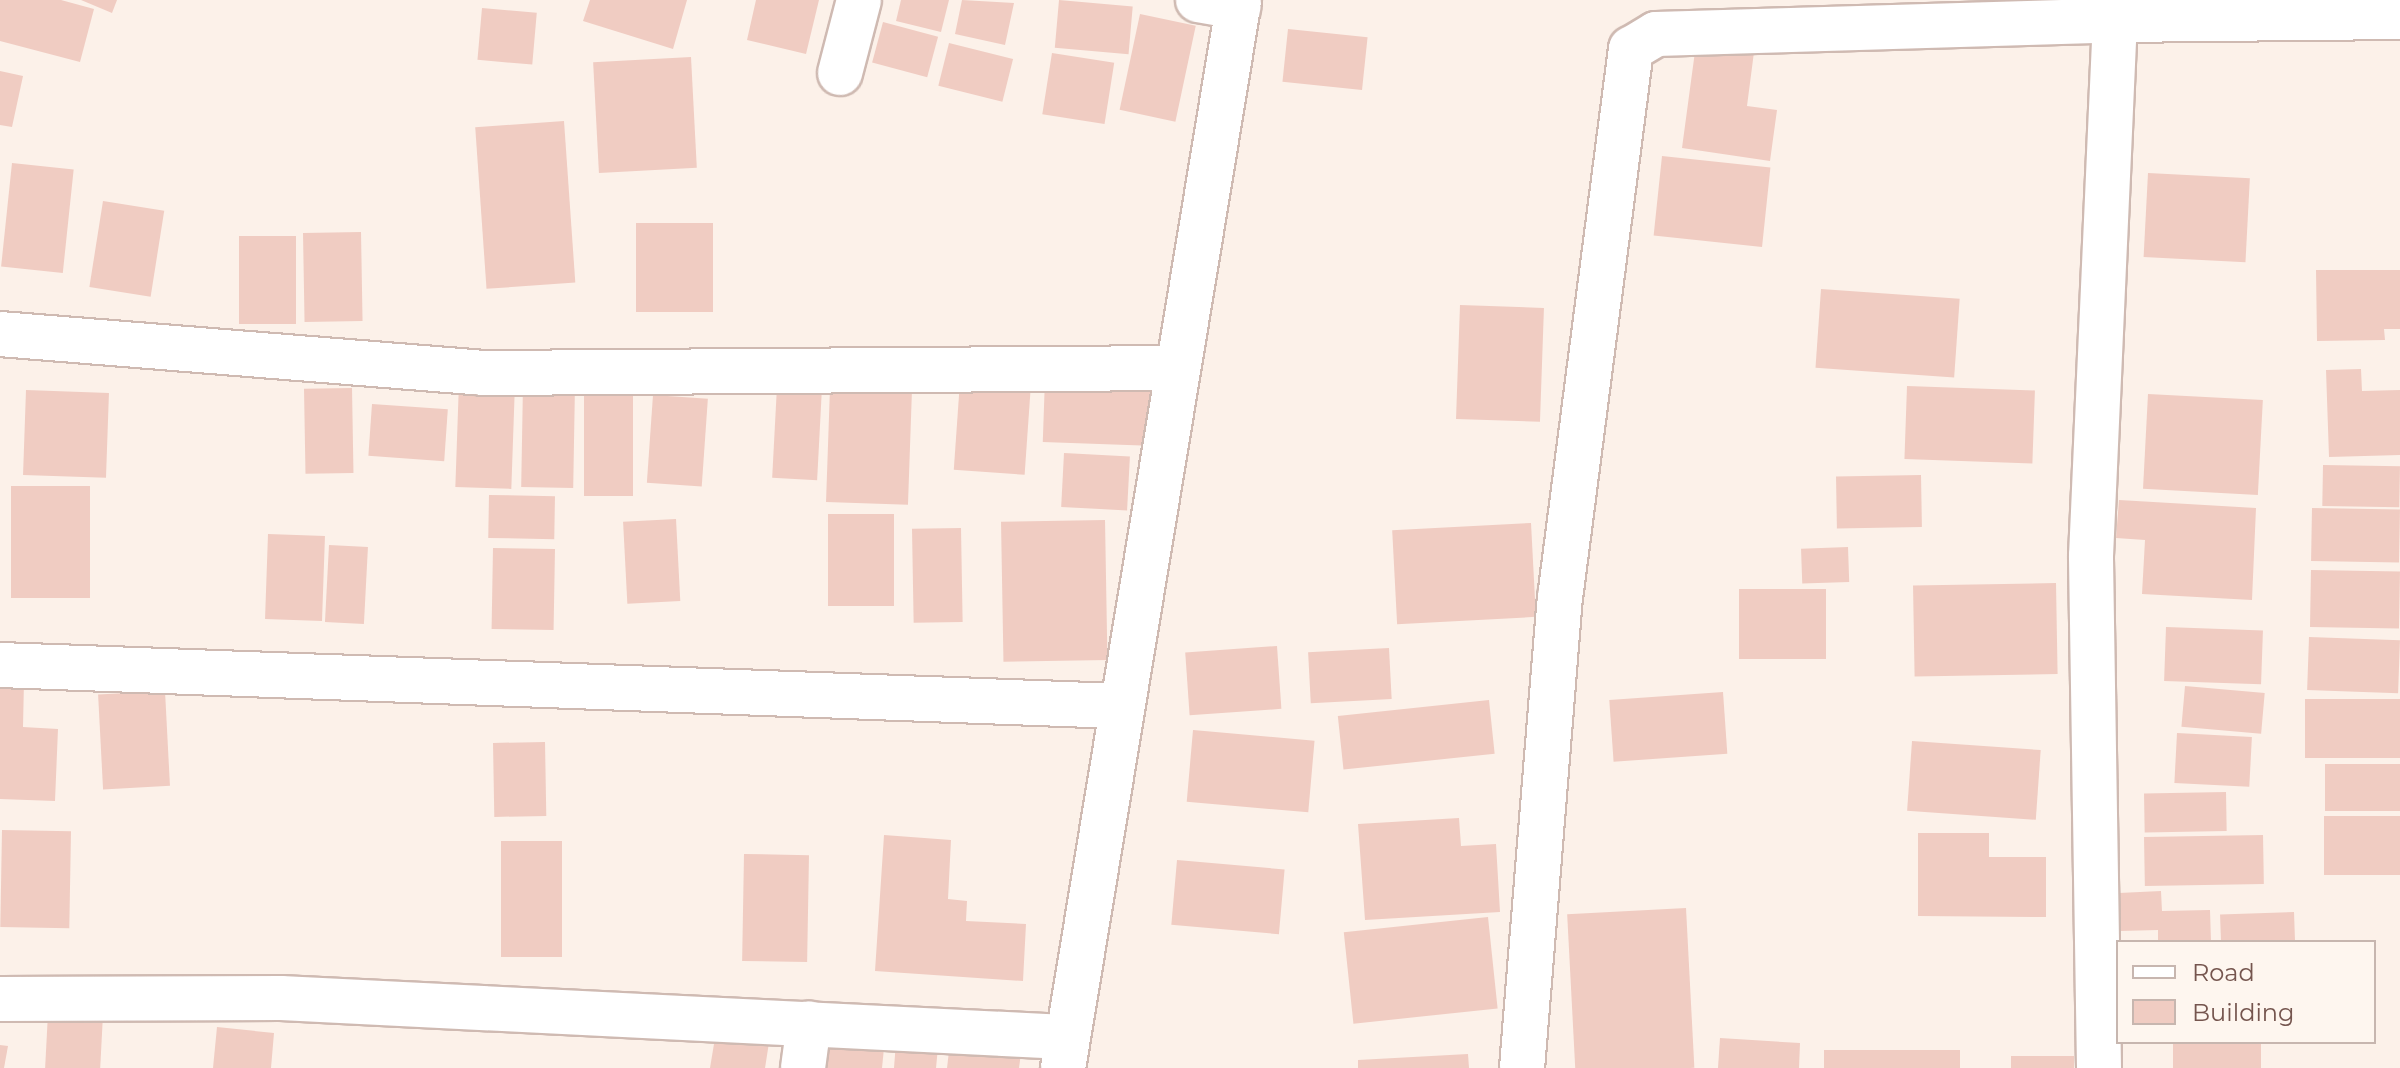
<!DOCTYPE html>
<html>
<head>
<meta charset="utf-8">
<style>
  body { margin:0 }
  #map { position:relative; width:2400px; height:1068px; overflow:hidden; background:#fcf1e9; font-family:Montserrat,sans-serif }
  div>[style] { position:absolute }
  .building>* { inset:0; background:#f0ccc2; transform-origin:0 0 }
  .roads { filter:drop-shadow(2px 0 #cfbab2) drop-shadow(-2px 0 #cfbab2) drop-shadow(0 2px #cfbab2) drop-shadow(0 -2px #cfbab2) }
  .minor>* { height:44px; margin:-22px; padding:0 22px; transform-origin:22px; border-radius:22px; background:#fff }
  span { translate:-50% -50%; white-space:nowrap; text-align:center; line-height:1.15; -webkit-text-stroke:6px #fef6ef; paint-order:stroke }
  .legend { position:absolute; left:2116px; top:940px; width:260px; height:104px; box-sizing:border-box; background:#fef6ef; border:2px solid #c7b6af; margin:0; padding:10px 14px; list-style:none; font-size:24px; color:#75554e }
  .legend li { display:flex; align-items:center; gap:16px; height:40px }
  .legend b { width:40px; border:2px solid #c7b6af }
</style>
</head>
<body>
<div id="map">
  <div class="building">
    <div style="clip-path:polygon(0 0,61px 0,94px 9px,80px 62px,0 41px)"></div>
    <div style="clip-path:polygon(81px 0,117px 0,112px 13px)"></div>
    <div style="clip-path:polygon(590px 0,687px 0,673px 49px,583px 21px)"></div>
    <div style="clip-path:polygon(756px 0,819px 0,806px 54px,747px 40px)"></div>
    <div style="clip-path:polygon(901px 0,949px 0,941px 32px,896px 21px)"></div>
    <div style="clip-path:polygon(962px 0,1014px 3px,1005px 45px,955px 34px)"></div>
    <div style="left:1059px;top:0;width:74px;height:48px;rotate:5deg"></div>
    <div style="left:482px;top:8px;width:55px;height:52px;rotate:5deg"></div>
    <div style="left:1140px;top:14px;width:57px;height:98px;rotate:12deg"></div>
    <div style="left:883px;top:22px;width:57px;height:42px;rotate:15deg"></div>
    <div style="left:1288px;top:29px;width:80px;height:53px;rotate:6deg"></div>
    <div style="left:949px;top:43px;width:66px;height:44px;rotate:14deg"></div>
    <div style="clip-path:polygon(1696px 44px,1754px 52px,1747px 106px,1777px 110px,1770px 161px,1682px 148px)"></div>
    <div style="left:1052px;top:53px;width:63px;height:62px;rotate:9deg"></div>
    <div style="left:691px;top:57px;width:111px;height:98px;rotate:87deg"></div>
    <div style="clip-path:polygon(0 71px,23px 76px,12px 127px,0 125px)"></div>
    <div style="left:564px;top:121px;width:162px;height:89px;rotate:86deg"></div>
    <div style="left:1662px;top:156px;width:109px;height:80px;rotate:6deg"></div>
    <div style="left:12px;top:163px;width:62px;height:104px;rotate:6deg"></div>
    <div style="left:2148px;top:173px;width:102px;height:84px;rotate:3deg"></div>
    <div style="left:103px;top:201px;width:62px;height:87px;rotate:9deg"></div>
    <div style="left:636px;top:223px;width:77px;height:89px"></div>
    <div style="left:361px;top:232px;width:89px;height:58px;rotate:89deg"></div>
    <div style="left:239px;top:236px;width:57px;height:88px"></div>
    <div style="clip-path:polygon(2316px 270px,2400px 270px,2400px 329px,2384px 329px,2385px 340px,2317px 341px)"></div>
    <div style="left:1821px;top:289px;width:139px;height:79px;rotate:4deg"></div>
    <div style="left:1460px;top:305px;width:84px;height:114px;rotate:2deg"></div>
    <div style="clip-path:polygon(2361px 369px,2362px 391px,2400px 390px,2400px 455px,2329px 457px,2326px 370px)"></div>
    <div style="left:1045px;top:378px;width:113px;height:64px;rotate:2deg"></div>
    <div style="left:584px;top:381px;width:49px;height:115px"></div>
    <div style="left:960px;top:381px;width:71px;height:89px;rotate:4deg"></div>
    <div style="left:459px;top:382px;width:56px;height:105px;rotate:2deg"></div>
    <div style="left:523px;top:384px;width:52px;height:103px;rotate:1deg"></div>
    <div style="left:777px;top:386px;width:45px;height:92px;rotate:3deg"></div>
    <div style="left:1907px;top:386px;width:128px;height:73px;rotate:2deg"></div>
    <div style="left:352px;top:388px;width:85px;height:48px;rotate:89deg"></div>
    <div style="left:830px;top:388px;width:82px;height:114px;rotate:2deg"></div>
    <div style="left:26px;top:390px;width:83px;height:85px;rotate:2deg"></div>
    <div style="left:2148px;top:394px;width:115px;height:95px;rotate:3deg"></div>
    <div style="left:653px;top:395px;width:55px;height:88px;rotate:4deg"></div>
    <div style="left:372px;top:404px;width:76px;height:52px;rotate:4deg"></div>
    <div style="left:1064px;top:453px;width:66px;height:54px;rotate:3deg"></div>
    <div style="left:2323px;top:465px;width:77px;height:41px;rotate:1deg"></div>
    <div style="left:1921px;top:475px;width:52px;height:85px;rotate:89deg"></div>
    <div style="left:11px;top:486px;width:79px;height:112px"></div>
    <div style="left:489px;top:495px;width:66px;height:43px;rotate:1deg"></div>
    <div style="clip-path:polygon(2119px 500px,2256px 508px,2252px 600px,2142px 594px,2145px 540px,2116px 538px)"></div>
    <div style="left:2312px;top:508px;width:88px;height:53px;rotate:1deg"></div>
    <div style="left:828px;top:514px;width:66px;height:92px"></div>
    <div style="left:676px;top:519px;width:82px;height:53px;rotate:87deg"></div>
    <div style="left:1105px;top:520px;width:140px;height:104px;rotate:89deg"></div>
    <div style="left:1531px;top:523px;width:94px;height:139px;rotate:87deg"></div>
    <div style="left:961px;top:528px;width:94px;height:49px;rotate:89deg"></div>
    <div style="left:268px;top:534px;width:57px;height:85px;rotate:2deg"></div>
    <div style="left:329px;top:545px;width:39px;height:77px;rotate:3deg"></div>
    <div style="left:1848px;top:547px;width:35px;height:47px;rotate:88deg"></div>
    <div style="left:493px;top:548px;width:62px;height:81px;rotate:1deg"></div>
    <div style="left:2311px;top:570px;width:89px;height:57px;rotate:1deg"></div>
    <div style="left:2056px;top:583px;width:91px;height:143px;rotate:89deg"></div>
    <div style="left:1739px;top:589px;width:87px;height:70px"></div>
    <div style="left:2166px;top:627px;width:97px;height:54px;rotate:2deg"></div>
    <div style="left:2309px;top:637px;width:91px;height:53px;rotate:2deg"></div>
    <div style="left:1277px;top:646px;width:63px;height:92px;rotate:86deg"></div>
    <div style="left:1389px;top:648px;width:51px;height:81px;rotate:87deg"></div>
    <div style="clip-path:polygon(0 679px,24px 681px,23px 727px,58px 729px,55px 801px,0 799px)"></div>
    <div style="left:2185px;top:686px;width:80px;height:41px;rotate:5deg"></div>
    <div style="left:165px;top:691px;width:95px;height:67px;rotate:87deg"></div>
    <div style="left:1723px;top:692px;width:62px;height:114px;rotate:86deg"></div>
    <div style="left:2400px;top:699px;width:59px;height:95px;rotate:90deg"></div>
    <div style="left:1489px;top:700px;width:54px;height:152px;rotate:84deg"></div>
    <div style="left:1193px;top:730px;width:122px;height:72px;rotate:5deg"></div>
    <div style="left:2177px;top:733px;width:75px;height:50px;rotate:3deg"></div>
    <div style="left:1912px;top:741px;width:129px;height:70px;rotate:4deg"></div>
    <div style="left:545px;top:742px;width:74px;height:52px;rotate:89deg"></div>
    <div style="left:2400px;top:764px;width:47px;height:75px;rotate:90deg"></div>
    <div style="left:2226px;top:792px;width:39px;height:82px;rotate:89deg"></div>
    <div style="left:2324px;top:816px;width:76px;height:59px"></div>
    <div style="clip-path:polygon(1459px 818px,1461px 846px,1496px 844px,1500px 912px,1365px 920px,1358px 824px)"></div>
    <div style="left:2px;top:830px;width:69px;height:97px;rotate:1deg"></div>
    <div style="clip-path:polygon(1918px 833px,1989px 833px,1989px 857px,2046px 857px,2046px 917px,1918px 916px)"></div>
    <div style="clip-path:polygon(884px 835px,951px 840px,948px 899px,967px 901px,966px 921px,1026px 924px,1023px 981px,875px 971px)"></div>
    <div style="left:2263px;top:835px;width:49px;height:119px;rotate:89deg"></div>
    <div style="left:501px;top:841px;width:61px;height:116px"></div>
    <div style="left:744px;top:854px;width:65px;height:107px;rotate:1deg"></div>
    <div style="left:1177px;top:860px;width:108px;height:65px;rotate:5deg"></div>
    <div style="clip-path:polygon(2161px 891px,2162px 911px,2210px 910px,2211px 942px,2158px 942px,2158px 930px,2120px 931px,2119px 893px)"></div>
    <div style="left:1686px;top:908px;width:160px;height:119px;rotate:87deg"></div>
    <div style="left:2294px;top:912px;width:30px;height:74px;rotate:88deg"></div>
    <div style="left:1488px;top:917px;width:92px;height:145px;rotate:84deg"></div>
    <div style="left:48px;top:1013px;width:55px;height:55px;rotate:3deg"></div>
    <div style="clip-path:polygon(717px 1026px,770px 1036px,765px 1068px,710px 1068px)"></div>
    <div style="clip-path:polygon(217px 1027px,274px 1033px,271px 1068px,213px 1068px)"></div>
    <div style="clip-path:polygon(1720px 1038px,1800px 1043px,1799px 1068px,1718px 1068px)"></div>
    <div style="clip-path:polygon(827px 1040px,884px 1048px,882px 1068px,823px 1068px)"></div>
    <div style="clip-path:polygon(896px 1042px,938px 1047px,936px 1068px,894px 1068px)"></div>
    <div style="left:2173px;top:1042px;width:88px;height:26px"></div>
    <div style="clip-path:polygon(950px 1043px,1021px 1053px,1019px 1068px,947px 1068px)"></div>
    <div style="clip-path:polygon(0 1045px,8px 1046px,4px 1068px,0 1068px)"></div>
    <div style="left:1824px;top:1050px;width:136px;height:18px"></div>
    <div style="clip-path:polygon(1468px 1054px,1469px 1068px,1358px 1068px,1358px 1060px)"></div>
    <div style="left:2011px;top:1056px;width:63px;height:12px"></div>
  </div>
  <div class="roads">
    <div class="minor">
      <div style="left:1198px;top:0;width:41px;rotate:9.9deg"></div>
      <div style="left:840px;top:73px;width:75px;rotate:-75.4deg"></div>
      <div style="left:0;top:334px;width:484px;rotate:4.6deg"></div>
      <div style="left:482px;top:373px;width:692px;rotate:-0.41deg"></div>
      <div style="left:0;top:665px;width:1121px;rotate:2.1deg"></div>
      <div style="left:0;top:999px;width:281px;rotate:-0.2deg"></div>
      <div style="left:281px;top:998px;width:785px;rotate:2.85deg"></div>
      <div style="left:803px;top:1068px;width:45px;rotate:-82.4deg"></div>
      <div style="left:1063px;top:1068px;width:1082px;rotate:-80.64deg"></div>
      <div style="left:1522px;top:1068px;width:472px;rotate:-85.4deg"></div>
      <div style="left:1560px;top:598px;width:554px;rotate:-82.63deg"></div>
      <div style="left:1631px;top:49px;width:29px;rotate:-31deg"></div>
      <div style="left:1656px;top:34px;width:459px;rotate:-1.7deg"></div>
      <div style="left:2115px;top:20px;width:21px;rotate:-76deg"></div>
      <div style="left:2099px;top:1068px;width:512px;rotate:-90.9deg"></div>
      <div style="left:2091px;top:556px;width:537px;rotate:-87.44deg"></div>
      <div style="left:2115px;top:20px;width:285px;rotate:-0.6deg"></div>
    </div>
  </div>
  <ul class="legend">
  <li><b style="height:10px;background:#fff"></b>Road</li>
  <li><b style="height:22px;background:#f0ccc2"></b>Building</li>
  </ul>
</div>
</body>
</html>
